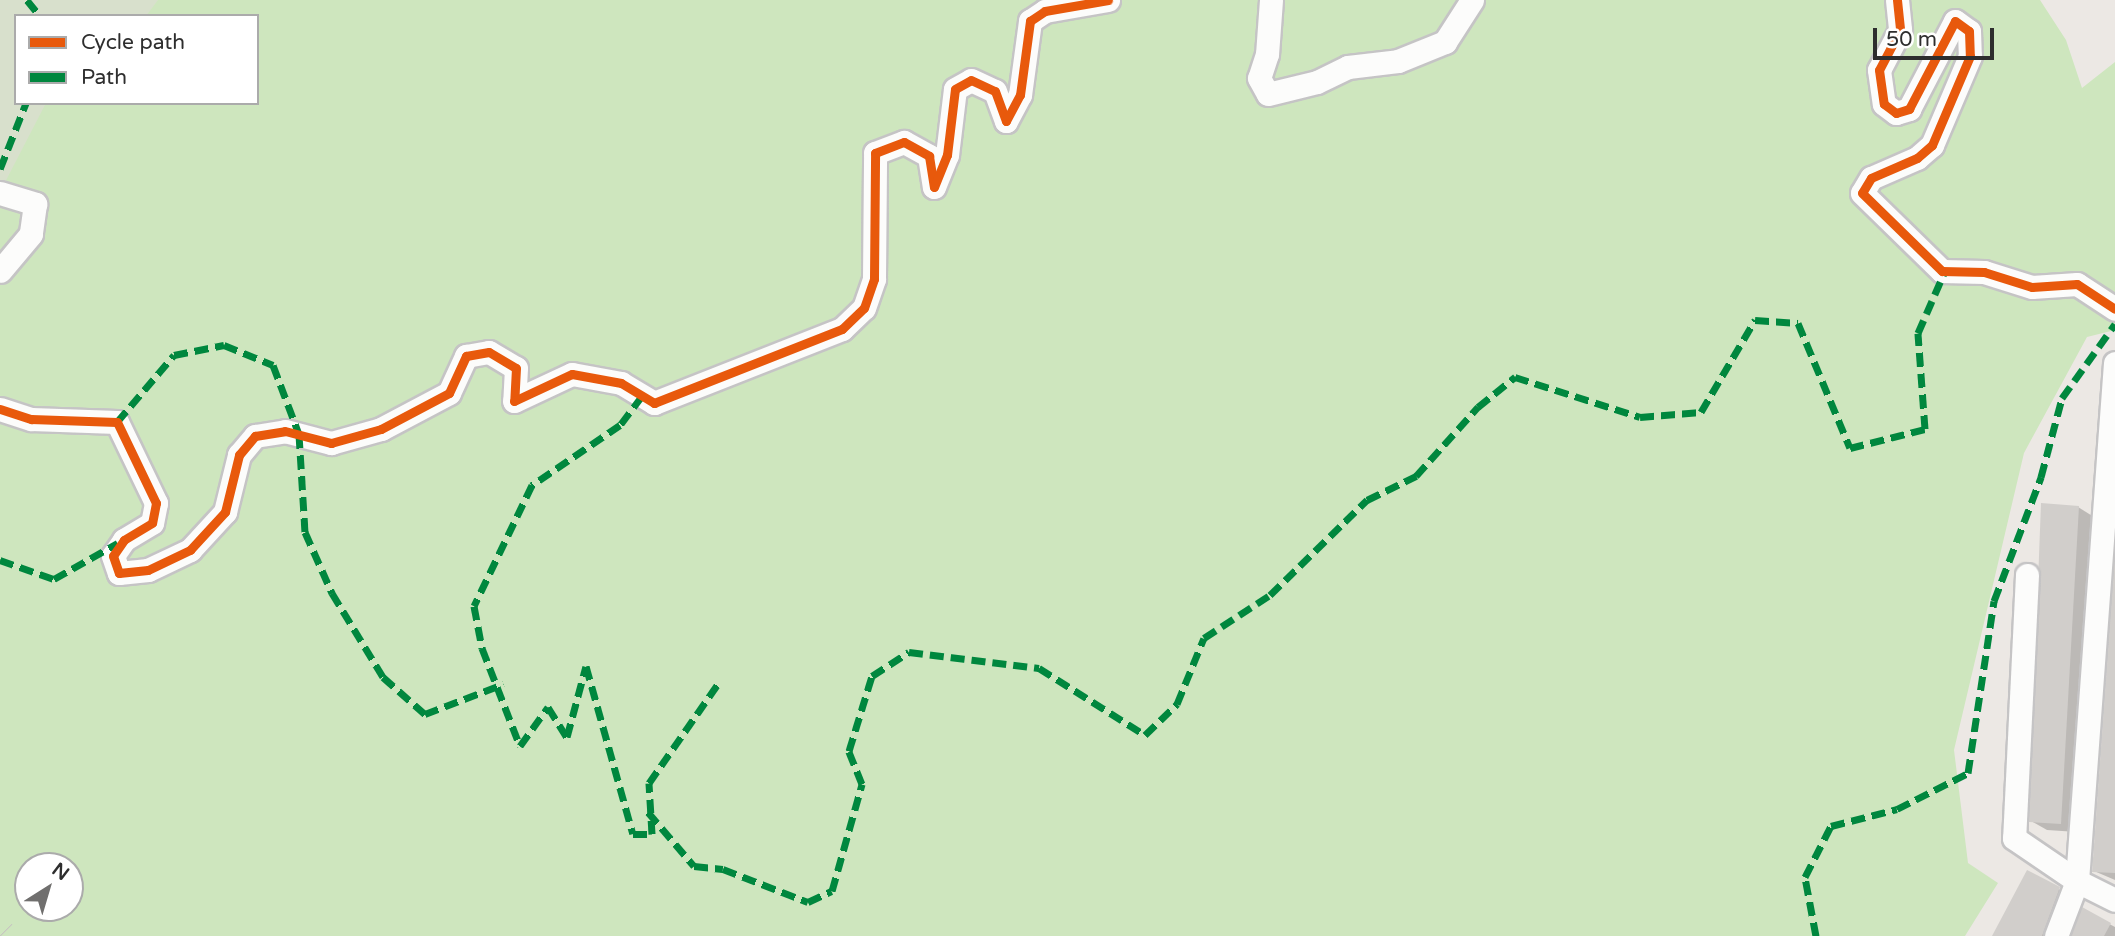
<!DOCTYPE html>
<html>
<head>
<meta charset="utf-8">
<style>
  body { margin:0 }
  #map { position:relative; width:2115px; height:936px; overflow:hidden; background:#ece8e4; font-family:"Varela Round",sans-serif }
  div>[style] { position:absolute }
  .green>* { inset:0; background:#cee6be }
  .cemetery>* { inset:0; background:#d8e0cc }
  .shadow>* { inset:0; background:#0003 }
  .building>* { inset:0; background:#d1cecb }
  .highway-tunnel>* { height:33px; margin-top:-16.5px; transform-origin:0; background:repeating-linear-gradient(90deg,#c6c3c0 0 33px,transparent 0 50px) }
  .roads { filter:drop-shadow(2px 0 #c5c4c5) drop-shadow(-2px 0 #c5c4c5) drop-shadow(0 2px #c5c4c5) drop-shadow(0 -2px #c5c4c5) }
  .minor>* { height:23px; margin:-11.5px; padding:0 11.5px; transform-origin:11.5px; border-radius:11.5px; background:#fcfcfb }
  .quiet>* { height:7px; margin-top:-3.5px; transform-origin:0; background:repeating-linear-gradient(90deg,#00873e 0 14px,transparent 0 21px) }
  .cycleway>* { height:9px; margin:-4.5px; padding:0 4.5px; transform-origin:4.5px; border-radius:4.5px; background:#e8590c }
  span { translate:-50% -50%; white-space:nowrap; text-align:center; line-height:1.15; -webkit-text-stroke:6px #fff; paint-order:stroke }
  .legend { position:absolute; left:14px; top:14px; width:245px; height:91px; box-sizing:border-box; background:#fff; border:2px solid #ababab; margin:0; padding:9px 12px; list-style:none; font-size:21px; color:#2e2e2e }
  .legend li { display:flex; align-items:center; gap:14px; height:35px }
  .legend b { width:35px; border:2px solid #ababab }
  .north { position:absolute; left:14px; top:852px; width:70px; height:70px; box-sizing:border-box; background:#fff; border:2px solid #ababab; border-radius:50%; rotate:37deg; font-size:19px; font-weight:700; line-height:28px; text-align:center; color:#2e2e2e }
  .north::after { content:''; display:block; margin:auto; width:24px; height:32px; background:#706f6e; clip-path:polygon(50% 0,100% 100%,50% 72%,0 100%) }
  .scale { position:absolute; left:1873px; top:28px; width:121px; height:32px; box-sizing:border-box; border:4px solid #2e2e2e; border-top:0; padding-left:9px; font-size:21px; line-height:24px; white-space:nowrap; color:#2e2e2e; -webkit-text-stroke:5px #fff; paint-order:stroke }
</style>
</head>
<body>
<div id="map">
  <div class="green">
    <div style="clip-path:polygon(evenodd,0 0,2040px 0,2066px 40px,2082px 88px,2115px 62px,2115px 330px,2087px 337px,2024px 453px,1954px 750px,1968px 863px,1998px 883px,1965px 936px,0 936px,0 0,16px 16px,257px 16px,257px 103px,16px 103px,16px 16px,0 0,28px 866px,70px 866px,70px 908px,28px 908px,28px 866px)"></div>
  </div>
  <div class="cemetery">
    <div style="clip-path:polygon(0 0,158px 0,146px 16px,16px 16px,16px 103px,46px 103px,0 192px)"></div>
  </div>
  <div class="shadow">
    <div style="clip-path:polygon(2078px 507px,2094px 517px,2077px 832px,2047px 830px,2031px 821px)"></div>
    <div style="clip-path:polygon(2115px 574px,2115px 880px,2094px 871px)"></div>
    <div style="clip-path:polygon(2028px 872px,2071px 896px,2059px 936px,1994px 936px)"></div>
    <div style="clip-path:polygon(2083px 910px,2115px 927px,2115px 936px,2073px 936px)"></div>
  </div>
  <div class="building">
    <div style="clip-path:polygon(2041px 503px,2079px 506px,2061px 824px,2029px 822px)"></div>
    <div style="clip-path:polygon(2115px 554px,2115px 873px,2092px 872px)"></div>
    <div style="clip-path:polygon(2027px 870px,2060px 887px,2042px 936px,1992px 936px)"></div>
    <div style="clip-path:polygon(2082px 907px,2111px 923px,2104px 936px,2071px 936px)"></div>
  </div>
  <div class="highway-tunnel">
    <div style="left:0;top:935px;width:1px;rotate:45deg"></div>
  </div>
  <div class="roads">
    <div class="minor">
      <div style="left:1271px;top:0;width:54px;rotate:94.2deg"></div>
      <div style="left:1267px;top:54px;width:25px;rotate:108deg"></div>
      <div style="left:1259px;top:78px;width:18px;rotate:61deg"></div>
      <div style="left:1268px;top:94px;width:50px;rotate:-13.8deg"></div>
      <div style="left:1317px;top:82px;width:34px;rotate:-26deg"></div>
      <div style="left:1348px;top:67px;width:50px;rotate:-6.8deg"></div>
      <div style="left:1398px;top:61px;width:51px;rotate:-22deg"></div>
      <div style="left:1445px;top:42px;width:50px;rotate:-57.3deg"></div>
      <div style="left:1897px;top:0;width:30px;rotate:84deg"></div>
      <div style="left:1900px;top:30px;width:45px;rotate:117.7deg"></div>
      <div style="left:1879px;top:70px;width:34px;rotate:82deg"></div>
      <div style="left:1884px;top:104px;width:15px;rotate:37deg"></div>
      <div style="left:1896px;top:113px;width:14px;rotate:-17deg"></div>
      <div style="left:1909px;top:109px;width:99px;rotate:-62.4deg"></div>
      <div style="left:1955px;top:21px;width:17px;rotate:36deg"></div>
      <div style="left:1969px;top:31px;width:25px;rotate:88deg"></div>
      <div style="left:1970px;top:56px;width:97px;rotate:113.1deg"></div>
      <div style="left:1932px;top:145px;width:20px;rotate:139deg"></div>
      <div style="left:1917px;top:158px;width:50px;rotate:156.5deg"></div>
      <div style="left:1871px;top:178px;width:17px;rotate:121deg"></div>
      <div style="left:1862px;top:193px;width:112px;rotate:44.3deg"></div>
      <div style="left:1942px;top:271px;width:42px;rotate:1.4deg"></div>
      <div style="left:1984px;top:272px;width:50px;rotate:17.4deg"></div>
      <div style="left:2032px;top:287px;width:45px;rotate:-3.8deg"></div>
      <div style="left:2077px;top:284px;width:45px;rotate:33.3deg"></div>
      <div style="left:0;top:193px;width:37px;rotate:17deg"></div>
      <div style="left:35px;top:204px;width:30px;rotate:98deg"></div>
      <div style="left:31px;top:234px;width:48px;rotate:130deg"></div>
      <div style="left:2115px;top:363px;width:519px;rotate:94.2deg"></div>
      <div style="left:2077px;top:881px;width:42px;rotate:26.6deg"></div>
      <div style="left:0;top:409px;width:33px;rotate:18deg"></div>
      <div style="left:31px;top:419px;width:86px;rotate:2deg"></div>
      <div style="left:117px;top:422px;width:90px;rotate:64.3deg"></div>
      <div style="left:156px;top:503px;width:20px;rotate:101deg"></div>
      <div style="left:152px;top:523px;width:33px;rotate:149deg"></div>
      <div style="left:124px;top:540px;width:19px;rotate:125deg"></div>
      <div style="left:113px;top:556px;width:18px;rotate:71deg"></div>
      <div style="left:119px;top:573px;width:29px;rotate:-6deg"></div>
      <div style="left:148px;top:570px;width:47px;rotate:-25.5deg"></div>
      <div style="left:190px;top:550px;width:52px;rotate:-47.4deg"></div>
      <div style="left:225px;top:512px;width:59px;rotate:-76.2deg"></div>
      <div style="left:239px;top:455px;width:25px;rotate:-50deg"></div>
      <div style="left:255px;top:436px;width:30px;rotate:-9deg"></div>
      <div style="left:285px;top:431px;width:48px;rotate:14.6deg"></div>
      <div style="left:331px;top:443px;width:52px;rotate:-15.6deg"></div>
      <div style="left:381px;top:429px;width:77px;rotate:-27.9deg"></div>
      <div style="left:449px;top:393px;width:41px;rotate:-65.3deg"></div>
      <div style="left:466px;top:356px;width:23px;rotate:-10deg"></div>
      <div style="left:489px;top:352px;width:31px;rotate:31deg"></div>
      <div style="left:516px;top:368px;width:33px;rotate:93deg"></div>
      <div style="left:514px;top:401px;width:64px;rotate:-25deg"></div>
      <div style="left:572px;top:374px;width:50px;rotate:10.4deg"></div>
      <div style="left:621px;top:383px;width:39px;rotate:31deg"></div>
      <div style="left:654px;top:403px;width:202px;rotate:-21.5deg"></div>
      <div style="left:842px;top:329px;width:30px;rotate:-44deg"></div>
      <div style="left:864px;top:308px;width:31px;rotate:-71deg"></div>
      <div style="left:874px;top:279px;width:126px;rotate:-89.5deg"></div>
      <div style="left:875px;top:153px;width:31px;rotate:-21deg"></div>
      <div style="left:904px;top:142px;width:29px;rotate:29deg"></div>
      <div style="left:929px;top:156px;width:31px;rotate:81deg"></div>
      <div style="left:934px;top:187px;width:35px;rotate:-68deg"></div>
      <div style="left:947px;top:155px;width:66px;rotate:-83.1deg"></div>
      <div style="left:955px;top:89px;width:18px;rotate:-29deg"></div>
      <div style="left:971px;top:80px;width:26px;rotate:25deg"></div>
      <div style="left:995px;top:91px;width:32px;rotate:70deg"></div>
      <div style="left:1006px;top:121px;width:30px;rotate:-62deg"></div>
      <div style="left:1020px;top:95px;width:75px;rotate:-82.3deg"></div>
      <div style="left:1030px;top:21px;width:18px;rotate:-34deg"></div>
      <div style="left:1045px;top:11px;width:64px;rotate:-9.9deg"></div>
      <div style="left:2027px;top:575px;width:263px;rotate:92.8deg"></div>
      <div style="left:2014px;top:838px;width:76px;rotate:34.3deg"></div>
      <div style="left:2077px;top:881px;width:59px;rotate:110.9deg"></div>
    </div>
  </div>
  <div class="quiet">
    <div style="left:27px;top:0;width:21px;rotate:51deg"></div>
    <div style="left:0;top:169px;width:71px;rotate:-68.5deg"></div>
    <div style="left:642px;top:396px;width:36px;rotate:127deg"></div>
    <div style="left:620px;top:425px;width:107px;rotate:145.7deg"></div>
    <div style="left:532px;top:485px;width:134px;rotate:115.6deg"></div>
    <div style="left:474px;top:606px;width:43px;rotate:79.2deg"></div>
    <div style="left:482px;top:648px;width:105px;rotate:68.8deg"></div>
    <div style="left:520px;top:746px;width:48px;rotate:-54.3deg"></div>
    <div style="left:548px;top:707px;width:36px;rotate:58deg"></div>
    <div style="left:567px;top:737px;width:73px;rotate:-75deg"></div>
    <div style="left:586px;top:666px;width:174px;rotate:74.4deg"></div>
    <div style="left:633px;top:834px;width:19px"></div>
    <div style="left:652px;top:834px;width:51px;rotate:-93.4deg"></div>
    <div style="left:649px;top:783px;width:124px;rotate:-55.2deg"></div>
    <div style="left:117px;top:422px;width:88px;rotate:-49.6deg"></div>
    <div style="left:174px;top:355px;width:51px;rotate:-11.3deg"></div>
    <div style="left:224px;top:345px;width:53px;rotate:22.2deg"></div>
    <div style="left:273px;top:365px;width:74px;rotate:69.4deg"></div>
    <div style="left:299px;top:434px;width:98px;rotate:86.5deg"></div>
    <div style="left:305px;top:532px;width:67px;rotate:66.1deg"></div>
    <div style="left:332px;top:593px;width:98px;rotate:58.7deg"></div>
    <div style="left:383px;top:677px;width:56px;rotate:41.4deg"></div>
    <div style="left:425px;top:714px;width:84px;rotate:-21deg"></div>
    <div style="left:0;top:560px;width:57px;rotate:19.4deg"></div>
    <div style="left:54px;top:579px;width:73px;rotate:-29.4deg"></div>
    <div style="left:648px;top:812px;width:71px;rotate:49.6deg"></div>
    <div style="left:694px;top:866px;width:29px;rotate:6deg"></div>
    <div style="left:723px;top:869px;width:91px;rotate:21.2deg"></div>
    <div style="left:808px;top:902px;width:26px;rotate:-25deg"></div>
    <div style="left:832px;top:891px;width:111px;rotate:-74.3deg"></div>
    <div style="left:862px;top:784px;width:35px;rotate:-112deg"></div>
    <div style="left:849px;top:751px;width:78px;rotate:-73deg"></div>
    <div style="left:872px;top:676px;width:44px;rotate:-33deg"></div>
    <div style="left:909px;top:652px;width:131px;rotate:7deg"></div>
    <div style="left:1039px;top:668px;width:125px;rotate:32.3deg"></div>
    <div style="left:1145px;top:735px;width:45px;rotate:-44.1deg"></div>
    <div style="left:1177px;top:704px;width:71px;rotate:-67.8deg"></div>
    <div style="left:1204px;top:638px;width:79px;rotate:-33.1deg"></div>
    <div style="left:1270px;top:595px;width:136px;rotate:-44.4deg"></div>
    <div style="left:1367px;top:500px;width:55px;rotate:-26.1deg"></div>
    <div style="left:1416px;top:476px;width:93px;rotate:-48.1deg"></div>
    <div style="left:1478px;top:407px;width:48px;rotate:-39deg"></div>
    <div style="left:1515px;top:377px;width:131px;rotate:17.7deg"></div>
    <div style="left:1640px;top:417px;width:61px;rotate:-4.7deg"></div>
    <div style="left:1701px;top:412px;width:107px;rotate:-59.6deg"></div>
    <div style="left:1755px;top:320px;width:43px;rotate:4deg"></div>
    <div style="left:1798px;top:323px;width:135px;rotate:67.4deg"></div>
    <div style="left:1850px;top:448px;width:77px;rotate:-14.2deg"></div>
    <div style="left:1925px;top:429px;width:96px;rotate:-94.2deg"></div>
    <div style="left:1918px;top:333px;width:68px;rotate:-66.5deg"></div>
    <div style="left:1816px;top:936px;width:60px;rotate:-100.6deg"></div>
    <div style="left:1805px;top:877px;width:57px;rotate:-63deg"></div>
    <div style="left:1831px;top:826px;width:68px;rotate:-14.4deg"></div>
    <div style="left:1897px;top:809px;width:80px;rotate:-26.9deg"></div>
    <div style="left:1968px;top:773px;width:174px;rotate:-81.4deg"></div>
    <div style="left:1994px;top:601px;width:133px;rotate:-69.2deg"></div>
    <div style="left:2041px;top:477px;width:82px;rotate:-75.1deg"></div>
    <div style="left:2062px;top:398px;width:91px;rotate:-54.4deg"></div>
  </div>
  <div class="cycleway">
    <div style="left:1897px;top:0;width:30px;rotate:84deg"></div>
    <div style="left:1900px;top:30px;width:45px;rotate:117.7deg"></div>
    <div style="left:1879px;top:70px;width:34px;rotate:82deg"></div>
    <div style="left:1884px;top:104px;width:15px;rotate:37deg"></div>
    <div style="left:1896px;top:113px;width:14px;rotate:-17deg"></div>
    <div style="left:1909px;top:109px;width:99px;rotate:-62.4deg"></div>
    <div style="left:1955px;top:21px;width:17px;rotate:36deg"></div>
    <div style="left:1969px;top:31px;width:25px;rotate:88deg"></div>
    <div style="left:1970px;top:56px;width:97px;rotate:113.1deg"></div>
    <div style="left:1932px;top:145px;width:20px;rotate:139deg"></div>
    <div style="left:1917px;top:158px;width:50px;rotate:156.5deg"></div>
    <div style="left:1871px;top:178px;width:17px;rotate:121deg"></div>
    <div style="left:1862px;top:193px;width:112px;rotate:44.3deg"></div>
    <div style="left:1942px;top:271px;width:42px;rotate:1.4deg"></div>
    <div style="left:1984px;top:272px;width:50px;rotate:17.4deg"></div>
    <div style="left:2032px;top:287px;width:45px;rotate:-3.8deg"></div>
    <div style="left:2077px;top:284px;width:45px;rotate:33.3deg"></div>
    <div style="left:0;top:409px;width:33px;rotate:18deg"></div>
    <div style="left:31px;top:419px;width:86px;rotate:2deg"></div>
    <div style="left:117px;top:422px;width:90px;rotate:64.3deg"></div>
    <div style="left:156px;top:503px;width:20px;rotate:101deg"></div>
    <div style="left:152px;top:523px;width:33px;rotate:149deg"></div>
    <div style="left:124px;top:540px;width:19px;rotate:125deg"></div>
    <div style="left:113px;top:556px;width:18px;rotate:71deg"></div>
    <div style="left:119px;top:573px;width:29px;rotate:-6deg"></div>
    <div style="left:148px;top:570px;width:47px;rotate:-25.5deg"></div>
    <div style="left:190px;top:550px;width:52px;rotate:-47.4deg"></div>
    <div style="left:225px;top:512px;width:59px;rotate:-76.2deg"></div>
    <div style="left:239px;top:455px;width:25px;rotate:-50deg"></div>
    <div style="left:255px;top:436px;width:30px;rotate:-9deg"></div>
    <div style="left:285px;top:431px;width:48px;rotate:14.6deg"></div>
    <div style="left:331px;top:443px;width:52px;rotate:-15.6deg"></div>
    <div style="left:381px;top:429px;width:77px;rotate:-27.9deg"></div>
    <div style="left:449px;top:393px;width:41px;rotate:-65.3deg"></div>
    <div style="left:466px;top:356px;width:23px;rotate:-10deg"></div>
    <div style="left:489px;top:352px;width:31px;rotate:31deg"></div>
    <div style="left:516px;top:368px;width:33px;rotate:93deg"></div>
    <div style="left:514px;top:401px;width:64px;rotate:-25deg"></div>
    <div style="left:572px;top:374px;width:50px;rotate:10.4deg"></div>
    <div style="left:621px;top:383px;width:39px;rotate:31deg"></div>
    <div style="left:654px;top:403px;width:202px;rotate:-21.5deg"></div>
    <div style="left:842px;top:329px;width:30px;rotate:-44deg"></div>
    <div style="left:864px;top:308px;width:31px;rotate:-71deg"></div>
    <div style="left:874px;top:279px;width:126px;rotate:-89.5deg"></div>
    <div style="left:875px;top:153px;width:31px;rotate:-21deg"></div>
    <div style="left:904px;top:142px;width:29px;rotate:29deg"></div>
    <div style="left:929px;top:156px;width:31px;rotate:81deg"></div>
    <div style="left:934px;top:187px;width:35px;rotate:-68deg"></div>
    <div style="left:947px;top:155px;width:66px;rotate:-83.1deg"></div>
    <div style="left:955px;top:89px;width:18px;rotate:-29deg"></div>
    <div style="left:971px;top:80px;width:26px;rotate:25deg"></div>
    <div style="left:995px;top:91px;width:32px;rotate:70deg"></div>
    <div style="left:1006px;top:121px;width:30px;rotate:-62deg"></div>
    <div style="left:1020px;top:95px;width:75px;rotate:-82.3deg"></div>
    <div style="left:1030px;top:21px;width:18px;rotate:-34deg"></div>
    <div style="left:1045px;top:11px;width:64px;rotate:-9.9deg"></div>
  </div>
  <ul class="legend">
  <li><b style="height:9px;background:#e8590c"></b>Cycle path</li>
  <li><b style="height:9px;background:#00873e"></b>Path</li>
  </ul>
  <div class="north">N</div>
  <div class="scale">50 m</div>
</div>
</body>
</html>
